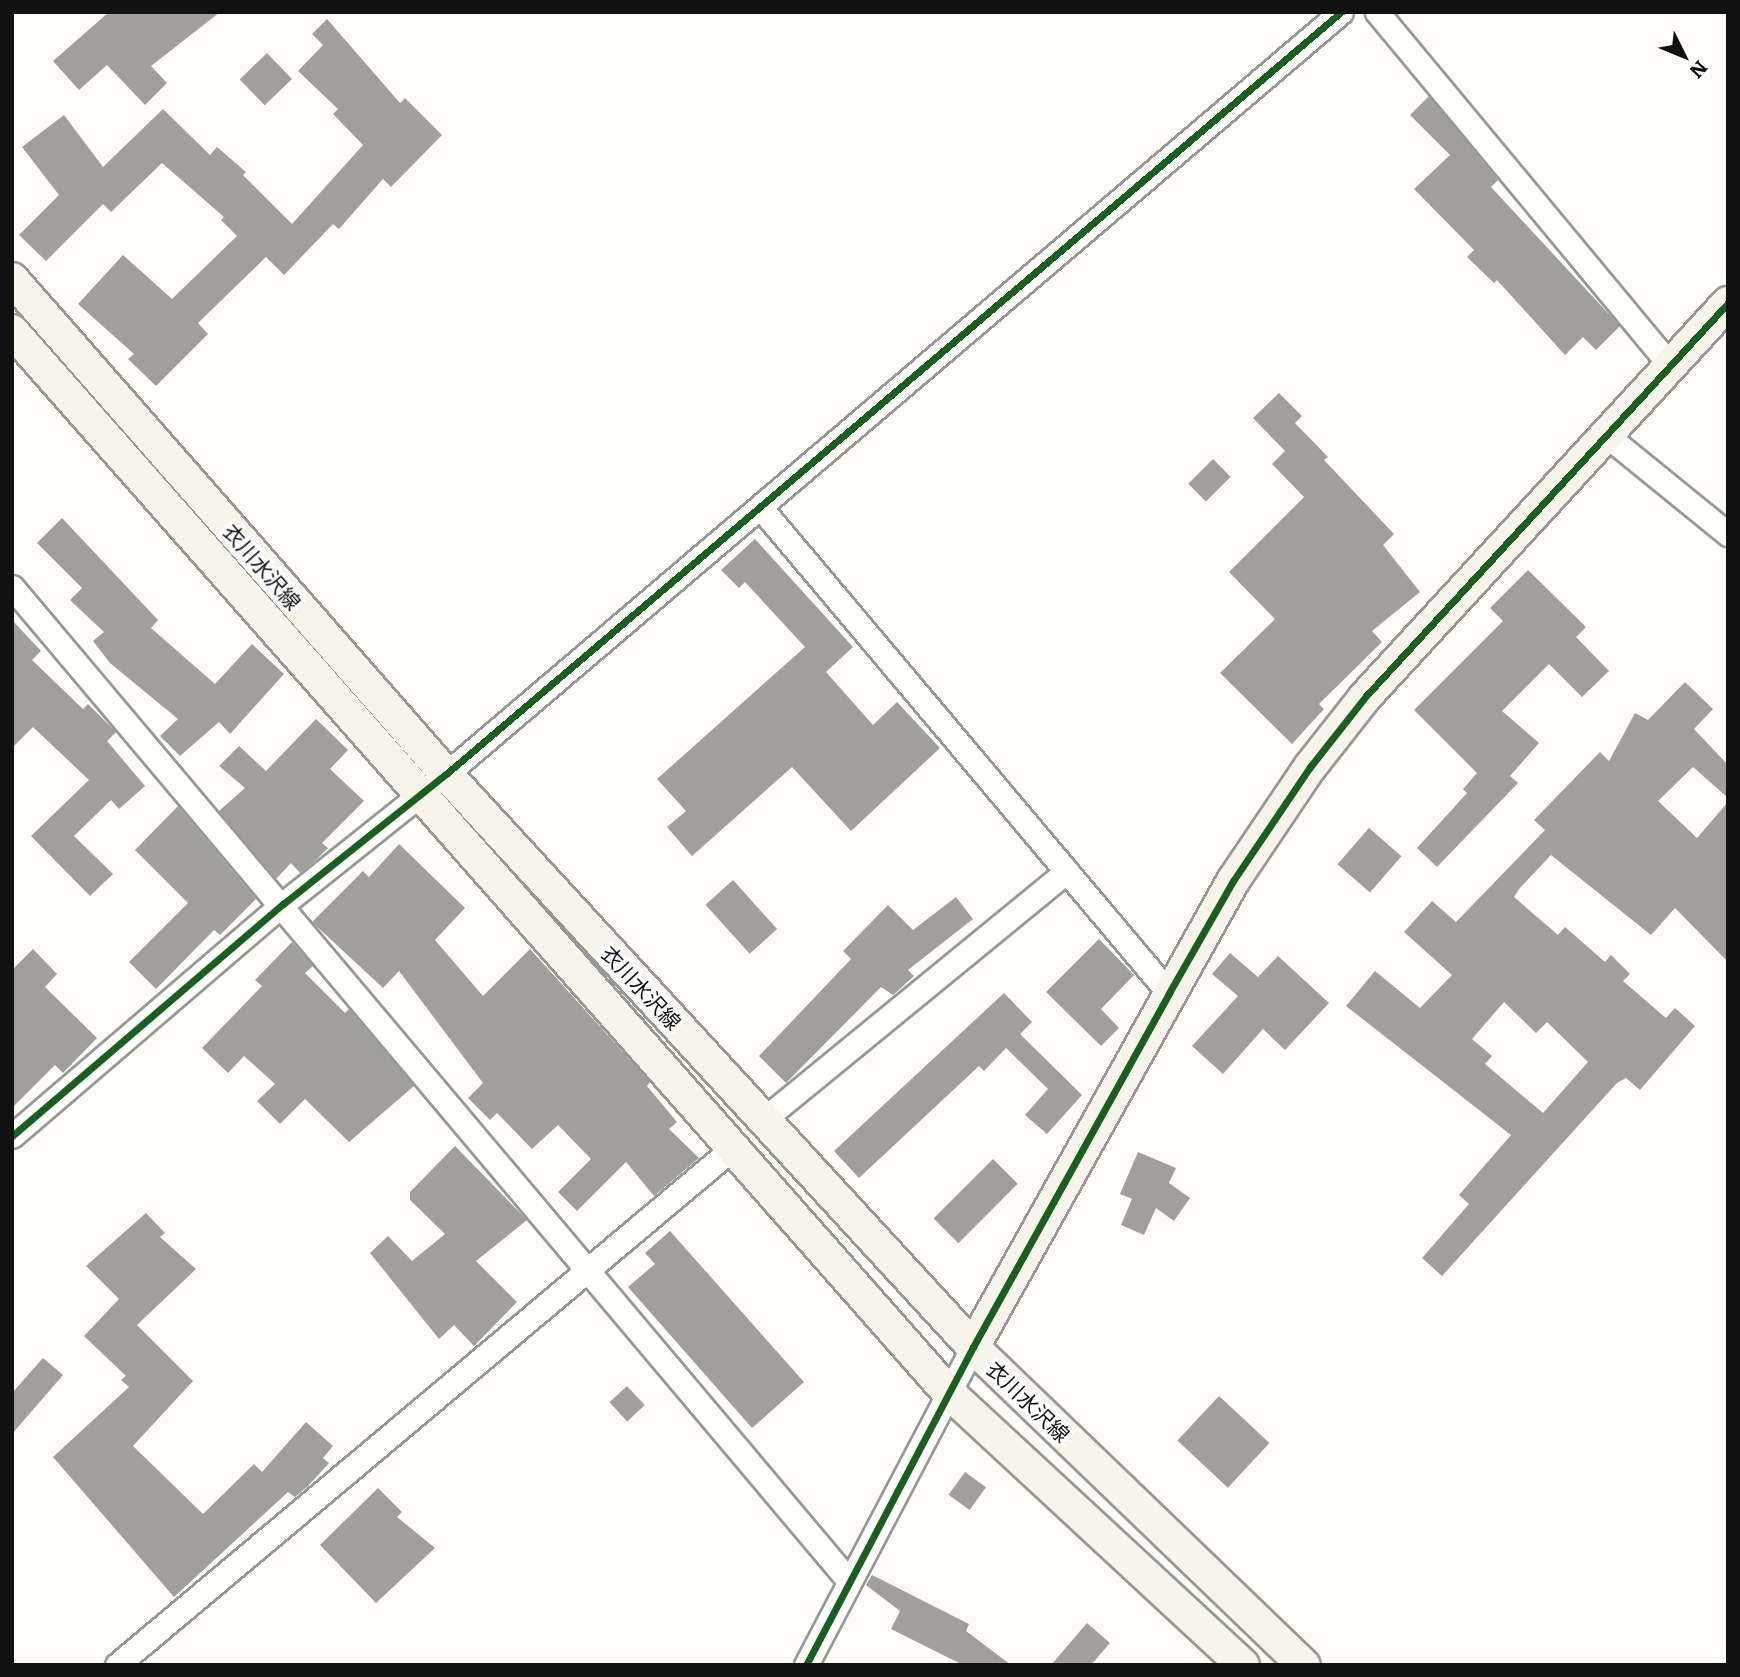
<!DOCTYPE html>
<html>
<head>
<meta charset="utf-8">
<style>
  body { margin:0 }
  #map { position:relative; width:1740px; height:1677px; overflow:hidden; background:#fdfcf7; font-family:Literata,"Noto Sans JP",serif }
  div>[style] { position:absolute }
  .building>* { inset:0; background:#a19f9c; transform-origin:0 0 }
  .roads { filter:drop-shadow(2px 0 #979795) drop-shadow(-2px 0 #979795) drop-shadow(0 2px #979795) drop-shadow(0 -2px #979795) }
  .street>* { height:23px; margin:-11.5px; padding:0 11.5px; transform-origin:11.5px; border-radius:11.5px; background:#fffffe }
  .secondary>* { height:32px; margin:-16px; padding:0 16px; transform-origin:16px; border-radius:16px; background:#f6f4eb }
  .cycleway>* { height:7px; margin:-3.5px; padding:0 3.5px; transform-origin:3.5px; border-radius:3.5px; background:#1b5e20 }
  span { translate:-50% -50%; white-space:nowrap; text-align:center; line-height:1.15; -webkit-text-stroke:7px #fff; paint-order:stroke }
  .street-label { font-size:21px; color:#111 }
  .frame { position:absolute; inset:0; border:14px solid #111; pointer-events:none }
  .north { position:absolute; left:1649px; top:21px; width:70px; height:70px; -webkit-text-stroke:5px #fff; paint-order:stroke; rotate:133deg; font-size:19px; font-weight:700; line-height:28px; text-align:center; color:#111 }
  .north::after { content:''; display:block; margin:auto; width:24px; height:32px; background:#111; clip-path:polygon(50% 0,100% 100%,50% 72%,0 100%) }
</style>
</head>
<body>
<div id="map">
  <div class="building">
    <div style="clip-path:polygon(109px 12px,220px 12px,151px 66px,167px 83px,145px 105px,107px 65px,79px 90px,53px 61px)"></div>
    <div style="clip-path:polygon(327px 19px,400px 103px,405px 98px,442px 135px,391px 187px,383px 179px,339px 229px,333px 224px,284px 275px,266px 257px,198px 323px,208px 334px,156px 386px,128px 359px,134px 354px,78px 304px,123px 255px,172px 299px,237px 236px,221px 220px,224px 217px,162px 163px,111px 212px,103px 204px,46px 261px,19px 235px,59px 195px,22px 147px,64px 115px,103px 167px,163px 109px,210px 155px,217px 147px,246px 172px,243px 175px,292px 224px,363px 145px,333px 114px,338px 109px,298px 71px,323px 45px,312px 34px)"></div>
    <div style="left:267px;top:53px;width:36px;height:38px;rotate:46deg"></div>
    <div style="clip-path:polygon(1429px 96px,1498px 180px,1491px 187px,1620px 326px,1596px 350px,1583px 337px,1565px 355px,1497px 280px,1494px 283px,1467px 257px,1474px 250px,1414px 189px,1450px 155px,1410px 115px)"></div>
    <div style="clip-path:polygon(1279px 393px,1302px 416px,1295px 423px,1328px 457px,1324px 460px,1394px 534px,1383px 545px,1420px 592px,1372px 631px,1382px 642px,1319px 704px,1324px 709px,1292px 744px,1220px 673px,1275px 619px,1229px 572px,1304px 497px,1272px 464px,1285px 451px,1253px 418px)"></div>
    <div style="left:1213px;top:459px;width:25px;height:35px;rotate:45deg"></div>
    <div style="clip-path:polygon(62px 518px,158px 620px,151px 628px,215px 684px,252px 644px,284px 674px,230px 734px,219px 722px,180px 756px,160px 736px,178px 719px,110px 663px,93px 641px,104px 632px,70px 600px,82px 588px,37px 543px)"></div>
    <div style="clip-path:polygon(755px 539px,853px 647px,826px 672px,873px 725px,897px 702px,940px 748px,851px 831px,792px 767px,692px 856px,667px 827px,686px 811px,657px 779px,805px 647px,745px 582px,739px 588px,721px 570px)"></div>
    <div style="clip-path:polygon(1528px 570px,1586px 627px,1576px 637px,1609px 671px,1582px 697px,1549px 664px,1502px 711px,1539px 743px,1510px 776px,1518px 783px,1437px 867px,1417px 848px,1467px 793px,1463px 789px,1477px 773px,1414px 710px,1503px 621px,1490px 608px)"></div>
    <div style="clip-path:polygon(12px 620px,41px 651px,32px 660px,83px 709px,88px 704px,116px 732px,107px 741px,145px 786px,119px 809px,111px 800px,74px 836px,113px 874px,90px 896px,31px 836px,89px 780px,33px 727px,12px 748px)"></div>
    <div style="clip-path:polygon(evenodd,1685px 682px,1713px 709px,1694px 729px,1728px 765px,1728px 798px,1693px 767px,1658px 801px,1697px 838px,1728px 802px,1728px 962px,1675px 908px,1651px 935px,1551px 855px,1519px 889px,1514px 897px,1558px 935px,1565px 927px,1605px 962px,1611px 955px,1630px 974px,1623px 981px,1666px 1018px,1675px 1008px,1695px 1026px,1640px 1090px,1626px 1078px,1617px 1083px,1442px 1276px,1422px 1258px,1469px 1204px,1459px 1195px,1511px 1135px,1346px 1006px,1375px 971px,1420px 1008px,1452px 975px,1404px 932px,1432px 901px,1456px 922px,1545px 830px,1534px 820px,1600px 752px,1609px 761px,1635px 713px,1648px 720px,1685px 682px,1504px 1002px,1536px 1033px,1547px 1022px,1588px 1062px,1543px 1113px,1485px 1064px,1492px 1056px,1472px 1039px,1504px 1002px)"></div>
    <div style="clip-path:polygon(316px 719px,348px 750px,330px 769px,364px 801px,322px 843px,328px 848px,315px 861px,300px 873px,291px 863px,276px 879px,219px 811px,245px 788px,219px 766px,239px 746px,266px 771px)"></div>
    <div style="clip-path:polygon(178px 806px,256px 899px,220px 935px,214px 930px,156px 989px,129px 962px,188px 903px,135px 850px)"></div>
    <div style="left:1369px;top:828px;width:43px;height:48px;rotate:41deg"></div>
    <div style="clip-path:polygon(399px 844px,465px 908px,435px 940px,483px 996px,530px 949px,650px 1082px,647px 1086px,677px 1122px,669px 1129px,699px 1158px,654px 1196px,626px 1162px,577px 1211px,558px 1192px,591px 1159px,558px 1125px,532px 1149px,497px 1113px,490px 1120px,468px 1098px,483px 1083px,399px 971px,383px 988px,312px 922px,363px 871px,369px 877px)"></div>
    <div style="left:733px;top:880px;width:66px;height:37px;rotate:48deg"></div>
    <div style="clip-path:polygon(956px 897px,973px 919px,908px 970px,914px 976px,893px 995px,881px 987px,786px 1083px,759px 1056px,851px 959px,843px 951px,888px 905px,913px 930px)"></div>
    <div style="clip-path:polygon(1099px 939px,1134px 975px,1101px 1009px,1119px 1028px,1101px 1046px,1046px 992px)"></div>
    <div style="clip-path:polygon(292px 942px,313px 966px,305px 973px,345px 1013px,349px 1009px,414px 1086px,349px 1142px,305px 1099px,280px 1124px,257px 1101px,275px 1084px,244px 1056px,228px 1073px,202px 1048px,262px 986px,255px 980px)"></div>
    <div style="clip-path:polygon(33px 949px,57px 974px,45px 987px,97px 1038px,63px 1073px,55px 1065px,12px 1108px,12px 970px)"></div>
    <div style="clip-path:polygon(1230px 953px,1258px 977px,1278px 956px,1329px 1003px,1285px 1050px,1263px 1029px,1223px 1074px,1192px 1046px,1238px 996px,1212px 974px)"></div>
    <div style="clip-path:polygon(1004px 993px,1032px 1022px,1020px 1034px,1082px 1095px,1047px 1134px,1025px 1115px,1048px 1089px,1006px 1048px,984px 1071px,979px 1066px,859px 1178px,834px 1151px)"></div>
    <div style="clip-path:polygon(455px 1146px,527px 1220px,476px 1261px,517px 1302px,474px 1346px,454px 1325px,439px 1339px,370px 1253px,388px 1236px,412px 1261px,445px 1234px,410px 1200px,410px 1192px)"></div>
    <div style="clip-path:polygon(1138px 1152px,1176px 1168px,1169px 1183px,1190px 1198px,1174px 1221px,1156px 1208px,1144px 1235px,1121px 1225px,1132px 1199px,1120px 1194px)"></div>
    <div style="left:993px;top:1159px;width:35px;height:84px;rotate:45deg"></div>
    <div style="clip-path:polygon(146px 1213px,165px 1233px,160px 1237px,196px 1269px,137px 1325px,193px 1381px,133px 1446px,203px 1514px,254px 1464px,262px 1472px,306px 1422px,333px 1446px,323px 1458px,329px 1463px,308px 1486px,295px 1497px,288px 1492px,174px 1597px,53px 1457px,129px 1387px,121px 1380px,126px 1376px,84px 1336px,119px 1299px,86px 1266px)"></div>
    <div style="clip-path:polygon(670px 1231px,804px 1382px,752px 1428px,628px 1287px,655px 1264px,645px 1253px)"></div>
    <div style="clip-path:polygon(43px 1358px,63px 1375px,12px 1434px,12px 1393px)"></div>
    <div style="left:627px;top:1386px;width:26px;height:24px;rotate:47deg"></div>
    <div style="left:1219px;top:1396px;width:69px;height:61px;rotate:43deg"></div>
    <div style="left:965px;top:1472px;width:26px;height:28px;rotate:36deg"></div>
    <div style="clip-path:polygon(378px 1488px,402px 1512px,397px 1517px,435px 1548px,376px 1603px,320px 1545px)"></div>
    <div style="clip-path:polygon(872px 1575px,969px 1624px,966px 1631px,1011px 1665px,963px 1665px,891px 1629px,900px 1611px,866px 1585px)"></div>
    <div style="clip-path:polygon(1087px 1623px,1110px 1643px,1091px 1665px,1051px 1665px)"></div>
  </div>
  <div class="roads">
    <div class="street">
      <div style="left:1377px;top:12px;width:462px;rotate:50.3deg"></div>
      <div style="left:1606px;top:435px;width:157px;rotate:39.1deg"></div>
      <div style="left:760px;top:507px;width:635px;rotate:49.92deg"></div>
      <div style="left:12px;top:587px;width:1299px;rotate:49.9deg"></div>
      <div style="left:764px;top:1119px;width:389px;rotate:-39.3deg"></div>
      <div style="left:12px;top:1136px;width:357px;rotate:-40.6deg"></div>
      <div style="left:283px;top:904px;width:208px;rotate:-38.6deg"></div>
      <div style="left:446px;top:774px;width:1175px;rotate:-40.41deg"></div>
      <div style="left:117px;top:1665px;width:804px;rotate:-40.01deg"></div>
      <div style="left:806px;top:1665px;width:359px;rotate:-62.3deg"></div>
    </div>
    <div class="secondary">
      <div style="left:12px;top:279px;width:658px;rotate:48.76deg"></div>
      <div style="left:446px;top:774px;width:778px;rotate:47.39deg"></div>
      <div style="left:973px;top:1347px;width:459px;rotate:43.9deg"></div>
      <div style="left:12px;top:331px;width:1415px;rotate:48.58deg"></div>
      <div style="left:948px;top:1392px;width:402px;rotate:42.8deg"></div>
      <div style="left:973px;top:1347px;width:534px;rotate:-60.84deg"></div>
      <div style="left:1233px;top:881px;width:138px;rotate:-56deg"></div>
      <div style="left:1310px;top:767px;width:89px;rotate:-51.8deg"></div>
      <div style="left:1365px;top:697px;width:536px;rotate:-47.35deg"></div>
    </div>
  </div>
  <div class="cycleway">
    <div style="left:12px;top:1136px;width:357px;rotate:-40.6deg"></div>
    <div style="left:283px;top:904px;width:208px;rotate:-38.6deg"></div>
    <div style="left:446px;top:774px;width:1175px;rotate:-40.41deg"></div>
    <div style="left:806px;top:1665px;width:359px;rotate:-62.3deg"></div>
    <div style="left:973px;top:1347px;width:405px;rotate:-61deg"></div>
    <div style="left:1169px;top:993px;width:129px;rotate:-60.3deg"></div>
    <div style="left:1233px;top:881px;width:138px;rotate:-56deg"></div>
    <div style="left:1310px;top:767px;width:89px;rotate:-51.8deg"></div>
    <div style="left:1365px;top:697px;width:536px;rotate:-47.35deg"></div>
  </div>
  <div class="street-label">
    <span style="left:263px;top:566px;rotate:49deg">衣川水沢線</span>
    <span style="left:642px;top:987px;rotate:47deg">衣川水沢線</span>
    <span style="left:1029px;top:1401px;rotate:44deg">衣川水沢線</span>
  </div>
  <div class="frame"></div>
  <div class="north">N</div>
</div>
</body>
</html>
